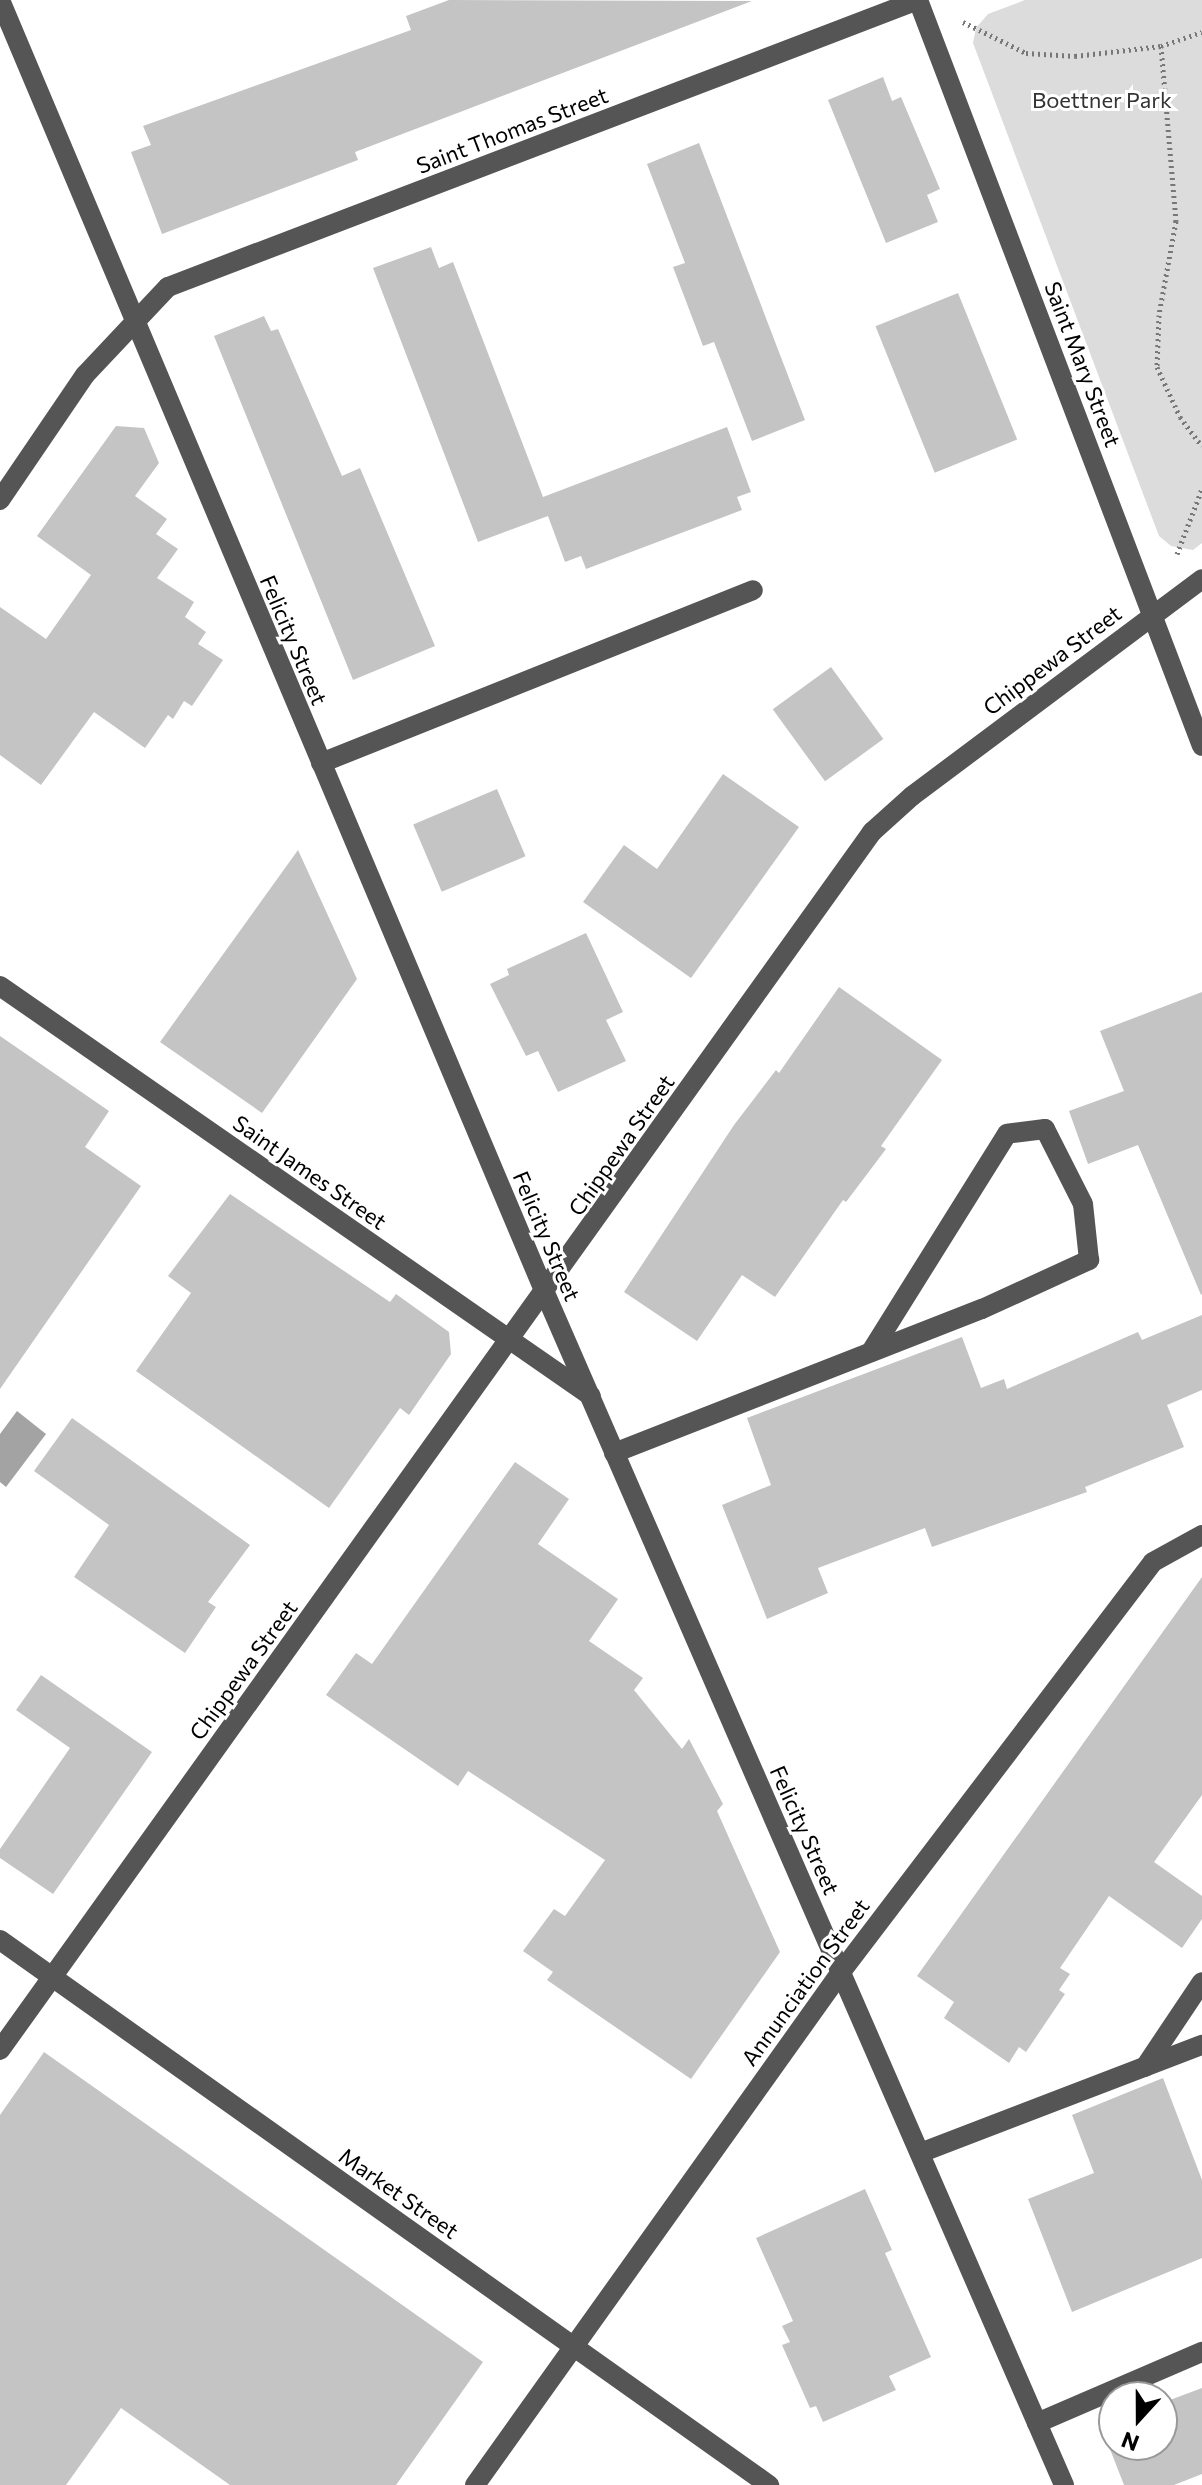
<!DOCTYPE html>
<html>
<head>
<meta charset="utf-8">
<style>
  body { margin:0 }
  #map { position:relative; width:1202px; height:2485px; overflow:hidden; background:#fff; font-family:Commissioner,sans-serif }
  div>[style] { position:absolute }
  .green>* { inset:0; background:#dcdcdc }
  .water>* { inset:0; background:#a3a3a3 }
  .building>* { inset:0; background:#c4c4c4; transform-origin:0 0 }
  .path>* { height:5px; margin-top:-2.5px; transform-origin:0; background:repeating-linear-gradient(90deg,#777 0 2px,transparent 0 6px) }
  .minor>* { height:20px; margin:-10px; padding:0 10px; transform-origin:10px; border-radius:10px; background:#555 }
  span { translate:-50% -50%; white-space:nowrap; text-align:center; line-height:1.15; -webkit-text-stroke:6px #fff; paint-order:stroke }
  .park-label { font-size:22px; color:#333 }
  .street-label { font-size:22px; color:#000 }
  .north { position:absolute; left:1098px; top:2381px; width:80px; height:80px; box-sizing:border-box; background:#fff; border:2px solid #999; border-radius:50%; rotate:201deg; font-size:22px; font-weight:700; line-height:32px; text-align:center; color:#000 }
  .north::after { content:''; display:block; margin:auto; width:28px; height:36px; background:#000; clip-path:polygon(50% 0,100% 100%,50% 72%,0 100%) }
</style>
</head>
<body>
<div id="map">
  <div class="green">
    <div style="clip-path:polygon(1025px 0,1202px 0,1202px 543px,1193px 550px,1171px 546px,1159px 536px,973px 43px,976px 28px,988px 14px)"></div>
  </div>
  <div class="water">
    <div style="clip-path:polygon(17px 1411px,46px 1434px,6px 1487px,0 1482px,0 1434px)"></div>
  </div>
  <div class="building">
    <div style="clip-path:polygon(449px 0,752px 1px,355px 152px,358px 160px,162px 234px,131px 152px,151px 145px,143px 126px,411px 30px,406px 16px)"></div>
    <div style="clip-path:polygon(883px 77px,892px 101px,901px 97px,940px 189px,927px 195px,938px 222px,886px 243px,828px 100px)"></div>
    <div style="clip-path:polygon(699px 143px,805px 420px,752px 441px,714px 342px,703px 346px,673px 267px,685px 263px,647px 164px)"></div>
    <div style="clip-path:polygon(431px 247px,439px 268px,453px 262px,543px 497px,727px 427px,751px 492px,737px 497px,742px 510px,586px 569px,581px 556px,565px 562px,548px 516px,478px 542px,373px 268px)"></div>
    <div style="left:958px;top:293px;width:158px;height:89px;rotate:68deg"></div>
    <div style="clip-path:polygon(264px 316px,271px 331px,278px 329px,342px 476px,360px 468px,435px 646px,353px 680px,214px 336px)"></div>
    <div style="clip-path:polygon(116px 426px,144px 428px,159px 463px,135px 496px,167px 519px,156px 534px,178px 549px,157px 578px,194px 602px,185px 617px,206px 632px,198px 644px,223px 660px,192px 706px,184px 701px,173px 719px,168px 715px,145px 748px,94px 712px,41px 785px,0 755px,0 607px,46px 639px,91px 575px,37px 536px)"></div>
    <div style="left:831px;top:667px;width:89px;height:72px;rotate:54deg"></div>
    <div style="clip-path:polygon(723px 774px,799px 827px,691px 978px,583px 902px,624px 845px,657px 869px)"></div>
    <div style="left:497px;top:789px;width:73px;height:91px;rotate:67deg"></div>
    <div style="clip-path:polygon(298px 850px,357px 979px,262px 1113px,160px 1042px)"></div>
    <div style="clip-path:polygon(586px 933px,623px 1012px,606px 1020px,626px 1061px,558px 1092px,538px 1051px,526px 1056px,490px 984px,509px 975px,507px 969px)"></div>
    <div style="clip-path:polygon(839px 987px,942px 1060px,881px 1146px,886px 1149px,846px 1202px,843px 1200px,775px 1297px,742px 1275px,697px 1341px,624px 1292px,734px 1125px,776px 1070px,779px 1073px)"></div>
    <div style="clip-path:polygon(1202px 992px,1202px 1294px,1201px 1295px,1138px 1145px,1088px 1164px,1069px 1111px,1124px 1091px,1100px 1031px)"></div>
    <div style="clip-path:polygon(0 1036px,109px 1111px,85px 1147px,141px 1186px,0 1389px)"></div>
    <div style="clip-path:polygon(230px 1194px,390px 1302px,396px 1294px,449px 1332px,451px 1354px,409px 1415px,400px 1408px,329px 1508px,136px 1371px,191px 1293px,168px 1276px)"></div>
    <div style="clip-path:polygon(1202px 1315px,1202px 1390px,1167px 1405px,1184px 1447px,1085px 1487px,1087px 1492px,932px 1547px,925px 1528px,818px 1568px,828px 1593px,767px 1619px,722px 1505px,771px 1485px,747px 1418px,962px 1337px,981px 1388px,1004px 1379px,1007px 1389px,1138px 1332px,1142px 1340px)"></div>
    <div style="clip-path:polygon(72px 1418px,250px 1545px,208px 1602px,216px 1607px,185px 1653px,74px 1577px,109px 1525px,34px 1471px)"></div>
    <div style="clip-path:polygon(515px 1462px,569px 1499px,538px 1544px,618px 1599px,589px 1641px,643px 1678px,634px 1690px,682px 1749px,689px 1739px,723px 1804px,717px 1811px,780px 1952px,691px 2079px,547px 1980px,553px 1972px,523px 1951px,554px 1909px,565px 1916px,605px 1860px,468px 1771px,458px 1786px,326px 1695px,356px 1653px,372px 1664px)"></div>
    <div style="clip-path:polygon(1202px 1577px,1202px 1795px,1154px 1862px,1202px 1896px,1202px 1919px,1182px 1948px,1109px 1896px,1060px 1968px,1070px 1974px,1059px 1990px,1065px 1994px,1026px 2052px,1019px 2047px,1009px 2063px,944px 2018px,954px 2002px,917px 1976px)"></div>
    <div style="clip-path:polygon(41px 1675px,152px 1752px,53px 1894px,0 1858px,0 1849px,70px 1748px,16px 1710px)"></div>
    <div style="clip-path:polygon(44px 2052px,483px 2362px,396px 2485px,230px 2485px,121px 2408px,66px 2485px,0 2485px,0 2115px)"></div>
    <div style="clip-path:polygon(1163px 2078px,1202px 2180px,1202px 2258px,1072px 2312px,1028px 2199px,1094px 2173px,1072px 2115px)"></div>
    <div style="clip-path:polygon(865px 2189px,892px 2250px,885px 2253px,931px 2357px,889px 2376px,896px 2390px,823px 2422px,816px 2406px,810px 2408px,782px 2345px,790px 2342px,782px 2326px,793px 2321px,756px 2238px)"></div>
    <div style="clip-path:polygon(1202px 2388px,1202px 2474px,1174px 2485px,1124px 2485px,1101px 2426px,1114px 2421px,1114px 2445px,1162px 2445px,1162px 2403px)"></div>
  </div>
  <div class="path">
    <div style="left:963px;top:22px;width:70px;rotate:26.2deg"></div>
    <div style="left:1026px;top:53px;width:49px;rotate:3.5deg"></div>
    <div style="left:1075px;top:56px;width:87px;rotate:-6.6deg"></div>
    <div style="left:1161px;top:46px;width:43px;rotate:-18.9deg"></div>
    <div style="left:1161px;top:46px;width:176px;rotate:85.1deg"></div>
    <div style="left:1176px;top:221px;width:96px;rotate:100.3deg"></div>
    <div style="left:1159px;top:315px;width:52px;rotate:92.2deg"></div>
    <div style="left:1157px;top:367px;width:55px;rotate:65.3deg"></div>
    <div style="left:1180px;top:417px;width:36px;rotate:53deg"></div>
    <div style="left:1177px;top:554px;width:70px;rotate:-69deg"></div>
  </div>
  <div class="minor">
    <div style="left:0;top:0;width:1403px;rotate:67.14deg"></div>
    <div style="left:545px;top:1293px;width:1300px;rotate:66.47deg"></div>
    <div style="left:918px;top:0;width:798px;rotate:69.16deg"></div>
    <div style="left:0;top:500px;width:151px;rotate:-55.8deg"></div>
    <div style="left:85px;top:375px;width:121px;rotate:-46.7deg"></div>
    <div style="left:168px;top:287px;width:803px;rotate:-20.94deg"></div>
    <div style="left:321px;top:763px;width:465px;rotate:-21.8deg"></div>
    <div style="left:0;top:986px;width:719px;rotate:34.75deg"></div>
    <div style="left:614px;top:1453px;width:395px;rotate:-21.4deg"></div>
    <div style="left:982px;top:1309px;width:118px;rotate:-24.6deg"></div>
    <div style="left:1089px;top:1260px;width:56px;rotate:-96.1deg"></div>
    <div style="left:1083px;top:1204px;width:84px;rotate:-116.9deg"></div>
    <div style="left:1045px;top:1129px;width:38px;rotate:173deg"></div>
    <div style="left:1007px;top:1134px;width:257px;rotate:122deg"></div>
    <div style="left:0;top:1940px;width:943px;rotate:35.33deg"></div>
    <div style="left:0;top:2050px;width:1498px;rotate:-54.4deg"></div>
    <div style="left:872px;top:832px;width:54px;rotate:-42deg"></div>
    <div style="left:912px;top:796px;width:362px;rotate:-36.8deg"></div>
    <div style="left:1145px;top:2067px;width:102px;rotate:-56.2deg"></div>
    <div style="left:920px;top:2153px;width:302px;rotate:-21deg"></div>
    <div style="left:1037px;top:2423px;width:180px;rotate:-23.3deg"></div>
    <div style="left:475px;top:2485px;width:630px;rotate:-54.49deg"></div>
    <div style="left:841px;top:1972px;width:515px;rotate:-52.73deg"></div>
    <div style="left:1153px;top:1562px;width:56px;rotate:-28.9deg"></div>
  </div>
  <div class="park-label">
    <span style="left:1102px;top:100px">Boettner Park</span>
  </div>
  <div class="street-label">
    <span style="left:512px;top:130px;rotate:-21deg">Saint Thomas Street</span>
    <span style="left:1083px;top:364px;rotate:69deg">Saint Mary Street</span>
    <span style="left:294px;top:640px;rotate:67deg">Felicity Street</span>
    <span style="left:1052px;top:660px;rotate:-37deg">Chippewa Street</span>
    <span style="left:621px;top:1145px;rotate:-55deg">Chippewa Street</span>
    <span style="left:310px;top:1172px;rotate:35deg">Saint James Street</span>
    <span style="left:547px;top:1236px;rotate:67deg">Felicity Street</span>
    <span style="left:243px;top:1670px;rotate:-54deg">Chippewa Street</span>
    <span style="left:805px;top:1830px;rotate:66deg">Felicity Street</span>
    <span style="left:805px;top:1982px;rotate:-54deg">Annunciation Street</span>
    <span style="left:399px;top:2193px;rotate:35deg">Market Street</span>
  </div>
  <div class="north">N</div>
</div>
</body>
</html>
